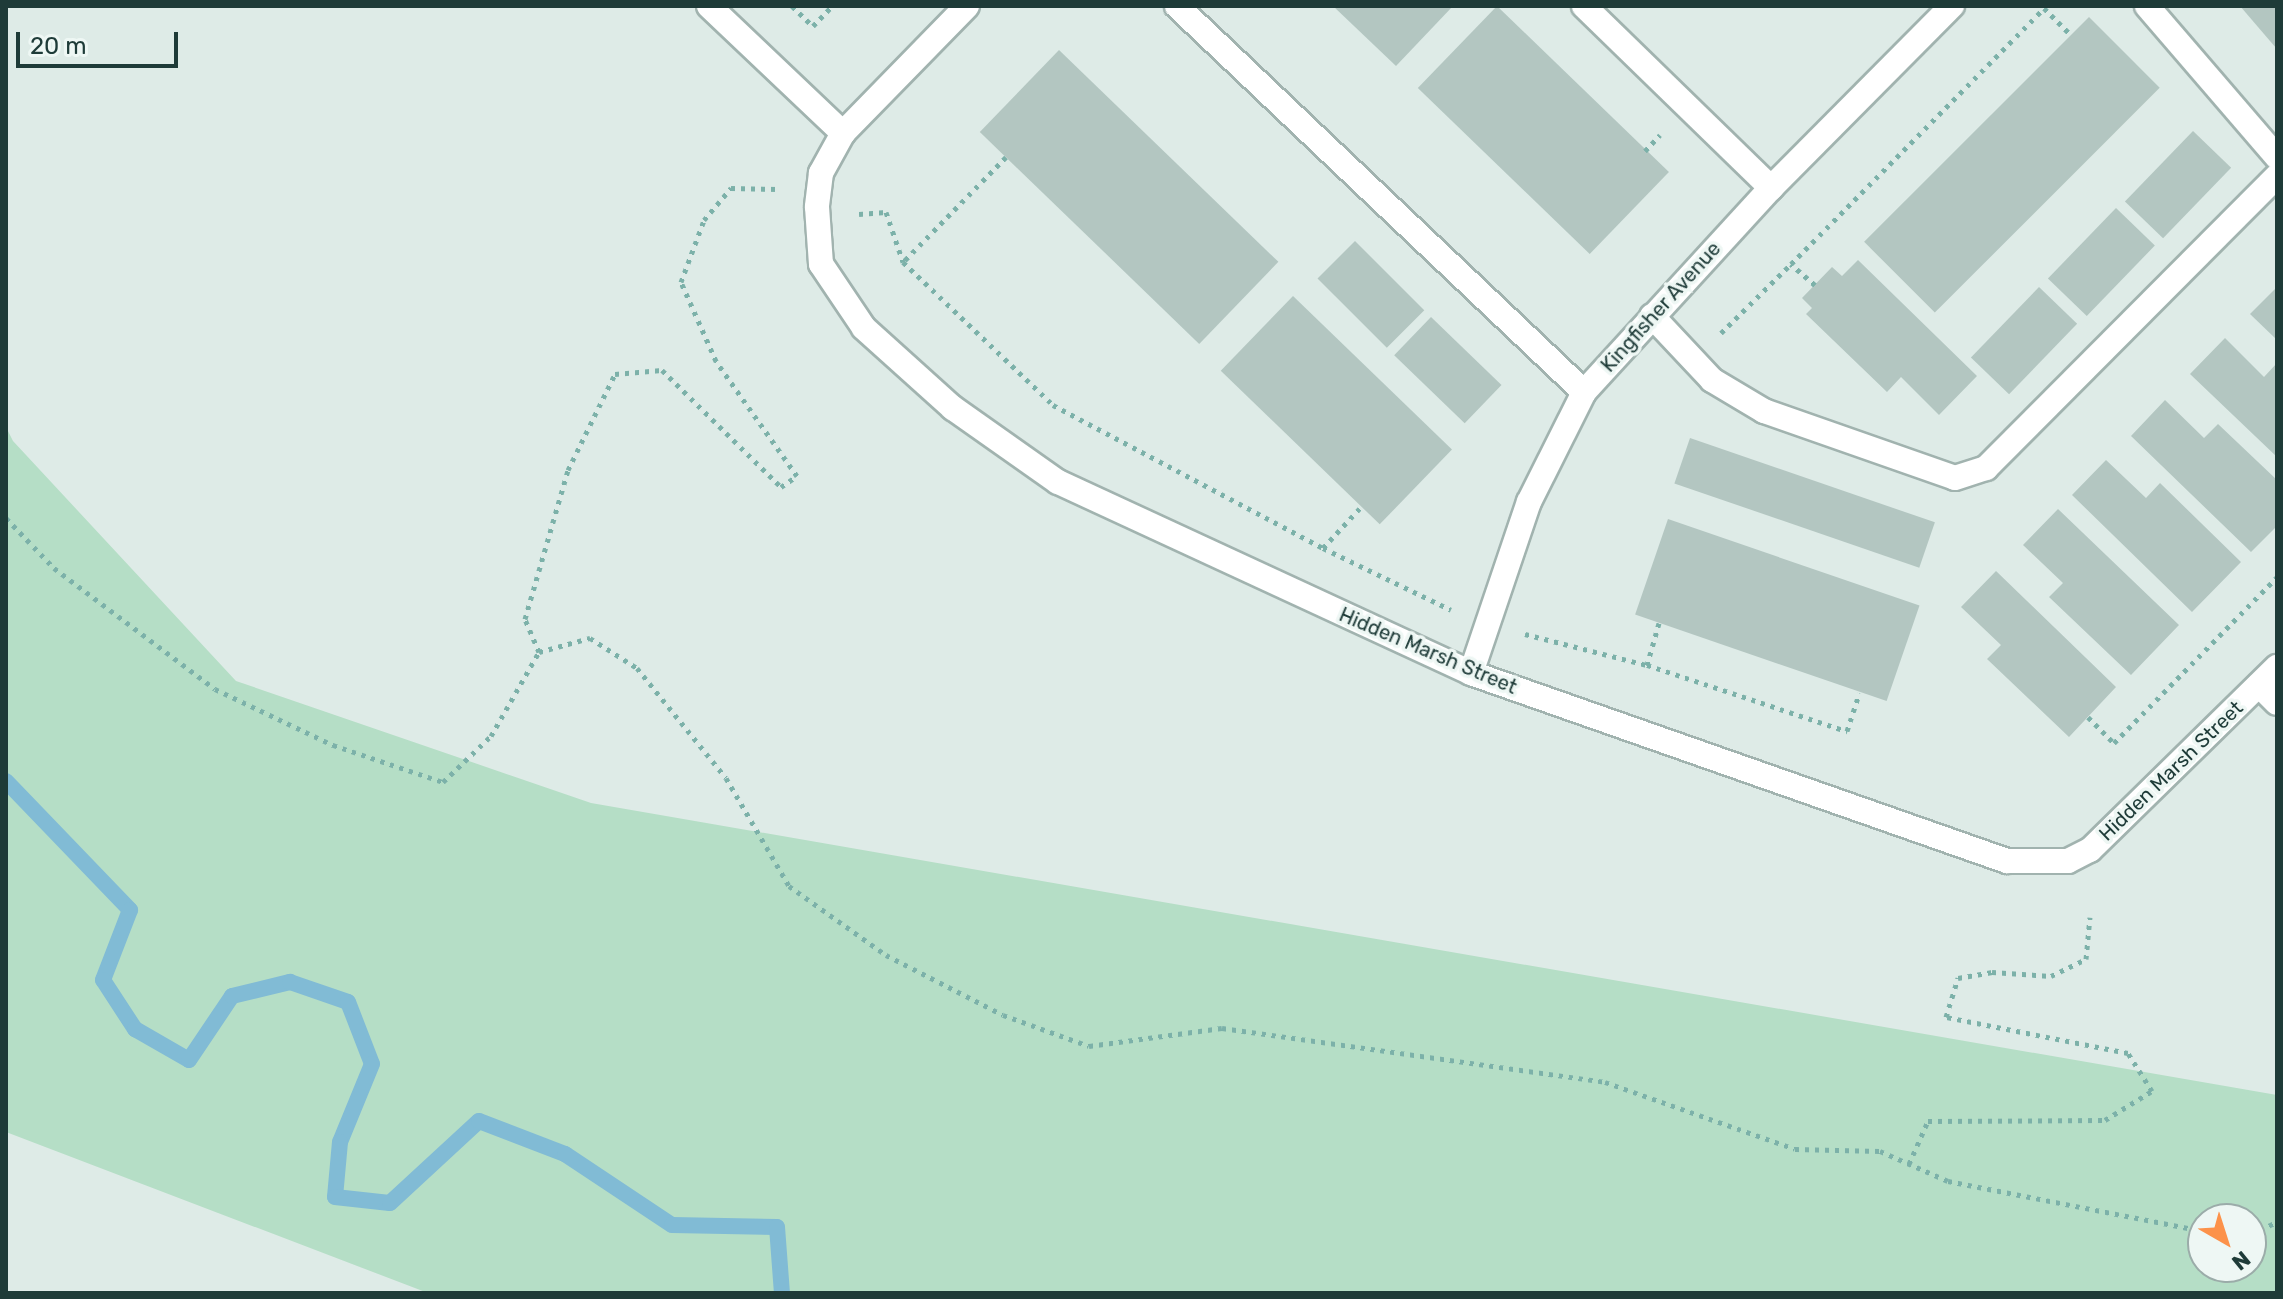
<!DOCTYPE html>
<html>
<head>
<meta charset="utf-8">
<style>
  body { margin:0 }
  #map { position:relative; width:2283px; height:1299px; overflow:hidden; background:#deebe7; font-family:Rubik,sans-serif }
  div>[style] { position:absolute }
  .green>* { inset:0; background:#b5dec6 }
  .stream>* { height:16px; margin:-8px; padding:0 8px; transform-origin:8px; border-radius:8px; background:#81bbd5 }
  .building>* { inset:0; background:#b3c6c1; transform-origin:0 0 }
  .path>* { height:5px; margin-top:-2.5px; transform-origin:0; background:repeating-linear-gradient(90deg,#7cb1a9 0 4px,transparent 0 10px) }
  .roads { filter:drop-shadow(2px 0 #a1b3af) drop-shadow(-2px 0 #a1b3af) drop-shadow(0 2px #a1b3af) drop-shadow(0 -2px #a1b3af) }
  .minor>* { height:24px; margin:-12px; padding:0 12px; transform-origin:12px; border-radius:12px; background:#fff }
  span { translate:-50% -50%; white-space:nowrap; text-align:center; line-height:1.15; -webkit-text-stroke:7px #eef7f4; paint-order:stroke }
  .street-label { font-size:20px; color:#1e3b38 }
  .frame { position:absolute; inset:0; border:8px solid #1e3b38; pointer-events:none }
  .north { position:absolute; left:2187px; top:1203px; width:80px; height:80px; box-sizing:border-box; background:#eef7f4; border:2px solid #9baca9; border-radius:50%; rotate:141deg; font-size:22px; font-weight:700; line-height:32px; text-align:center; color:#1e3b38 }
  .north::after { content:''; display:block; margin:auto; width:28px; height:36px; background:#fc924a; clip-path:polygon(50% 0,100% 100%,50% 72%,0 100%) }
  .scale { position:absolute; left:16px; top:32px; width:162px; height:36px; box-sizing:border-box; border:4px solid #1e3b38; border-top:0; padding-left:10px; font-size:24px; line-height:28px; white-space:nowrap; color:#1e3b38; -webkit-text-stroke:6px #eef7f4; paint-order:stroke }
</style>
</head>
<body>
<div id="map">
  <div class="green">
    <div style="clip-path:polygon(evenodd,6px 427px,13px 441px,236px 681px,591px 803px,2277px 1095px,2277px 1293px,428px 1293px,6px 1132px,6px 427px,2203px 1219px,2251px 1219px,2251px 1267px,2203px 1267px,2203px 1219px)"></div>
  </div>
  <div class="stream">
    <div style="left:6px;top:781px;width:179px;rotate:46.1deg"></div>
    <div style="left:130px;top:910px;width:75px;rotate:111.1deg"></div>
    <div style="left:103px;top:980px;width:59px;rotate:56.9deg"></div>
    <div style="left:135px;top:1029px;width:62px;rotate:29.9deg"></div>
    <div style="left:189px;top:1060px;width:77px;rotate:-56.1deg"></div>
    <div style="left:232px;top:996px;width:60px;rotate:-13.6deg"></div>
    <div style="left:290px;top:982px;width:61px;rotate:19deg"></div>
    <div style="left:348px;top:1002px;width:66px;rotate:68.8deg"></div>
    <div style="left:372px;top:1064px;width:84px;rotate:112.3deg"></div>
    <div style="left:340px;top:1142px;width:55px;rotate:95.2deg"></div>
    <div style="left:335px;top:1197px;width:55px;rotate:6.2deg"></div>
    <div style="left:390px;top:1203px;width:121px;rotate:-42.7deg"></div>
    <div style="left:479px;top:1121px;width:92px;rotate:21deg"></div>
    <div style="left:565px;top:1154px;width:128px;rotate:33.6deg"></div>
    <div style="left:672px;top:1225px;width:105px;rotate:1.1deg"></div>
    <div style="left:777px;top:1227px;width:66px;rotate:85.7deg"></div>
  </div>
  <div class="building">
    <div style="clip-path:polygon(1333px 6px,1453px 6px,1396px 66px)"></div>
    <div style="left:1497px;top:6px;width:239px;height:114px;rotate:44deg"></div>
    <div style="clip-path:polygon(2240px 6px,2277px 6px,2277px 49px,2270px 41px)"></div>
    <div style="left:2089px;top:17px;width:100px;height:318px;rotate:45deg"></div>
    <div style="left:1059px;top:50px;width:305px;height:114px;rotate:44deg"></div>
    <div style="left:2193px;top:131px;width:53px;height:98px;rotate:44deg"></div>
    <div style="left:2116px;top:208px;width:54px;height:98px;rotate:44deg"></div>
    <div style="left:1355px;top:241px;width:98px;height:53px;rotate:45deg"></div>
    <div style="clip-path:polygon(1858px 260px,1977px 376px,1939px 415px,1901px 377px,1887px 392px,1806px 314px,1812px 308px,1802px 298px,1832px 267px,1842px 276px)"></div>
    <div style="left:2039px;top:287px;width:53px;height:98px;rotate:44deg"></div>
    <div style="clip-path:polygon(2277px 287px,2277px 340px,2250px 314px)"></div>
    <div style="left:1293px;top:296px;width:221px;height:104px;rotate:44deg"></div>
    <div style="left:1431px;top:317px;width:98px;height:53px;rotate:44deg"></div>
    <div style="clip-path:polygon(2225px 338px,2264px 377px,2277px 363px,2277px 457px,2190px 374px)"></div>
    <div style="clip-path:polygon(2165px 400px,2204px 438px,2218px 424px,2277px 480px,2277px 526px,2251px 552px,2131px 436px)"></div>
    <div style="left:1690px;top:438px;width:259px;height:48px;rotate:19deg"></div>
    <div style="clip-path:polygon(2106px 460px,2146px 498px,2160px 483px,2241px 562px,2192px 612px,2072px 495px)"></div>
    <div style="clip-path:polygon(2058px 509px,2179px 625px,2131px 675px,2049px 597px,2063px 583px,2023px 545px)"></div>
    <div style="left:1668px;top:519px;width:266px;height:101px;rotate:19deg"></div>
    <div style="clip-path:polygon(1996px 571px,2116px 687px,2069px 737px,1987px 659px,2001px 645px,1961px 607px)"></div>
  </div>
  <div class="path">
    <div style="left:792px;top:6px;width:29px;rotate:44deg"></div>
    <div style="left:813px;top:26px;width:28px;rotate:-46deg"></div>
    <div style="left:1645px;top:151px;width:22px;rotate:-47deg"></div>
    <div style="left:1006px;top:157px;width:147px;rotate:134.4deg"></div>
    <div style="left:903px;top:262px;width:207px;rotate:43.6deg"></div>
    <div style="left:1053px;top:405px;width:306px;rotate:27.9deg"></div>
    <div style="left:1323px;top:548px;width:54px;rotate:-47.2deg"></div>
    <div style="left:859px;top:214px;width:27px;rotate:-4deg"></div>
    <div style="left:886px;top:212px;width:53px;rotate:71.2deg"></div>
    <div style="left:1815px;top:285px;width:32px;rotate:-139deg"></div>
    <div style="left:1791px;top:264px;width:360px;rotate:-45.3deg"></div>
    <div style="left:2044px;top:8px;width:38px;rotate:45deg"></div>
    <div style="left:1721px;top:333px;width:98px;rotate:-44.6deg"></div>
    <div style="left:6px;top:518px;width:69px;rotate:46.2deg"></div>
    <div style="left:54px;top:568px;width:201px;rotate:36.9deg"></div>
    <div style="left:215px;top:689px;width:131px;rotate:25.4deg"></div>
    <div style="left:333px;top:745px;width:116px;rotate:18.6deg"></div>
    <div style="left:443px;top:782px;width:66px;rotate:-43.8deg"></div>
    <div style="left:491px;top:736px;width:97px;rotate:-60.3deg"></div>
    <div style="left:539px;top:652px;width:53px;rotate:-15.4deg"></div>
    <div style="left:590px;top:638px;width:56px;rotate:32.6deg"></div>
    <div style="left:637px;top:668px;width:141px;rotate:51deg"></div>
    <div style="left:726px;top:778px;width:125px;rotate:59.7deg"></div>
    <div style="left:789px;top:886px;width:119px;rotate:35.4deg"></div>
    <div style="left:886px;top:955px;width:131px;rotate:27.1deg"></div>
    <div style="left:1003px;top:1015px;width:91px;rotate:19.8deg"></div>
    <div style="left:1089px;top:1046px;width:134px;rotate:-7.7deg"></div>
    <div style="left:1222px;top:1028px;width:387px;rotate:8deg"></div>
    <div style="left:1605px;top:1082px;width:201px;rotate:19.4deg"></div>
    <div style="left:1795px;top:1149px;width:85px;rotate:1.3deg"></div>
    <div style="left:1880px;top:1151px;width:74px;rotate:23.8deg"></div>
    <div style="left:1948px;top:1181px;width:260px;rotate:11.1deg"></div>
    <div style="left:1323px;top:548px;width:142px;rotate:25.8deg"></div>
    <div style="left:1659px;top:623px;width:44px;rotate:105.9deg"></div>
    <div style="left:1647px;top:665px;width:211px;rotate:18.3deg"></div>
    <div style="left:1847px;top:731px;width:40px;rotate:-72deg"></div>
    <div style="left:1525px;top:634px;width:126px;rotate:14.3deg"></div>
    <div style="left:539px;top:652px;width:36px;rotate:-113deg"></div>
    <div style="left:525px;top:619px;width:155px;rotate:-73.9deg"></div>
    <div style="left:568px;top:470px;width:107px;rotate:-63.9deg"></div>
    <div style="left:615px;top:374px;width:47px;rotate:-4.9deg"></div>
    <div style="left:662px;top:370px;width:167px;rotate:44.5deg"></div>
    <div style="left:781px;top:487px;width:19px;rotate:-35deg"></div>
    <div style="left:797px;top:476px;width:141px;rotate:-125.2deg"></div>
    <div style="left:716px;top:361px;width:86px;rotate:-113.9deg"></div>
    <div style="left:681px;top:282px;width:66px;rotate:-69.6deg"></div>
    <div style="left:704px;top:220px;width:42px;rotate:-49.8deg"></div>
    <div style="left:731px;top:188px;width:49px;rotate:1.2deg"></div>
    <div style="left:2088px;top:717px;width:37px;rotate:45deg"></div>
    <div style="left:2114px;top:743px;width:233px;rotate:-45.5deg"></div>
    <div style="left:1909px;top:1164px;width:47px;rotate:-66.2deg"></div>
    <div style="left:1928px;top:1121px;width:177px;rotate:-0.3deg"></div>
    <div style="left:2105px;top:1120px;width:55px;rotate:-31.7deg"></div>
    <div style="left:2152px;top:1091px;width:45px;rotate:-122.3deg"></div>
    <div style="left:2128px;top:1053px;width:186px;rotate:-168.8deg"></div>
    <div style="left:1946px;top:1017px;width:41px;rotate:-72.9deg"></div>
    <div style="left:1958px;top:978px;width:35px;rotate:-10deg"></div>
    <div style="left:1992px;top:972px;width:59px;rotate:3.9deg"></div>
    <div style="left:2051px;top:976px;width:39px;rotate:-26deg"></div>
    <div style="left:2086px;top:959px;width:42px;rotate:-84.6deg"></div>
    <div style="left:2251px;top:1234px;width:29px;rotate:-25deg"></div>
  </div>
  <div class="roads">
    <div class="minor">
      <div style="left:709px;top:6px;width:185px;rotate:43.5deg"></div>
      <div style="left:967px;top:6px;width:177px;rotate:134.3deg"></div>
      <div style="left:843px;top:133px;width:46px;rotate:118.8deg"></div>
      <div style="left:821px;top:173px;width:34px;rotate:97deg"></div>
      <div style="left:817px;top:207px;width:57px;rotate:86deg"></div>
      <div style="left:821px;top:264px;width:77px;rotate:56.1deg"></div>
      <div style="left:864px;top:328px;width:120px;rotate:42deg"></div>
      <div style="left:953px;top:408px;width:128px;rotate:35.2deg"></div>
      <div style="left:1058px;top:482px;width:455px;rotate:24.8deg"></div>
      <div style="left:1471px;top:673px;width:568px;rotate:19.33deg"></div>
      <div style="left:2007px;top:861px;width:61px"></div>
      <div style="left:2068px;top:861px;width:25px;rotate:-27deg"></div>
      <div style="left:2090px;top:850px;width:262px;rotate:-44.4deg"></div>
      <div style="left:1177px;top:6px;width:561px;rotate:43.48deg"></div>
      <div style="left:1584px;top:6px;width:261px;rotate:44.2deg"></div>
      <div style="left:2147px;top:6px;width:199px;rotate:49.3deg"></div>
      <div style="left:1652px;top:316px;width:88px;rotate:46.8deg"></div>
      <div style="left:1712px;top:380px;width:61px;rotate:30.8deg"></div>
      <div style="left:1764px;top:411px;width:202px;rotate:19.3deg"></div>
      <div style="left:1955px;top:478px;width:33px;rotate:-18deg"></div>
      <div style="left:1986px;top:468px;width:412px;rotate:-45.1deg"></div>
      <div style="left:1471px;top:673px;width:181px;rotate:-71.3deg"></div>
      <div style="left:1529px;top:502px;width:123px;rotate:-63.4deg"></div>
      <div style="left:1584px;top:392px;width:277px;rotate:-47.5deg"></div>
      <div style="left:1771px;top:188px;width:257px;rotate:-45.2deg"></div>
      <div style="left:2259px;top:685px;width:25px;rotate:45deg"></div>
    </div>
  </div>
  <div class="street-label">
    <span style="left:1661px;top:307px;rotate:-48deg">Kingfisher Avenue</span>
    <span style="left:1428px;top:651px;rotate:23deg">Hidden Marsh Street</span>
    <span style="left:2171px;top:771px;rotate:-44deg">Hidden Marsh Street</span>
  </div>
  <div class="frame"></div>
  <div class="north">N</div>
  <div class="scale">20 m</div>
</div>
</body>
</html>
